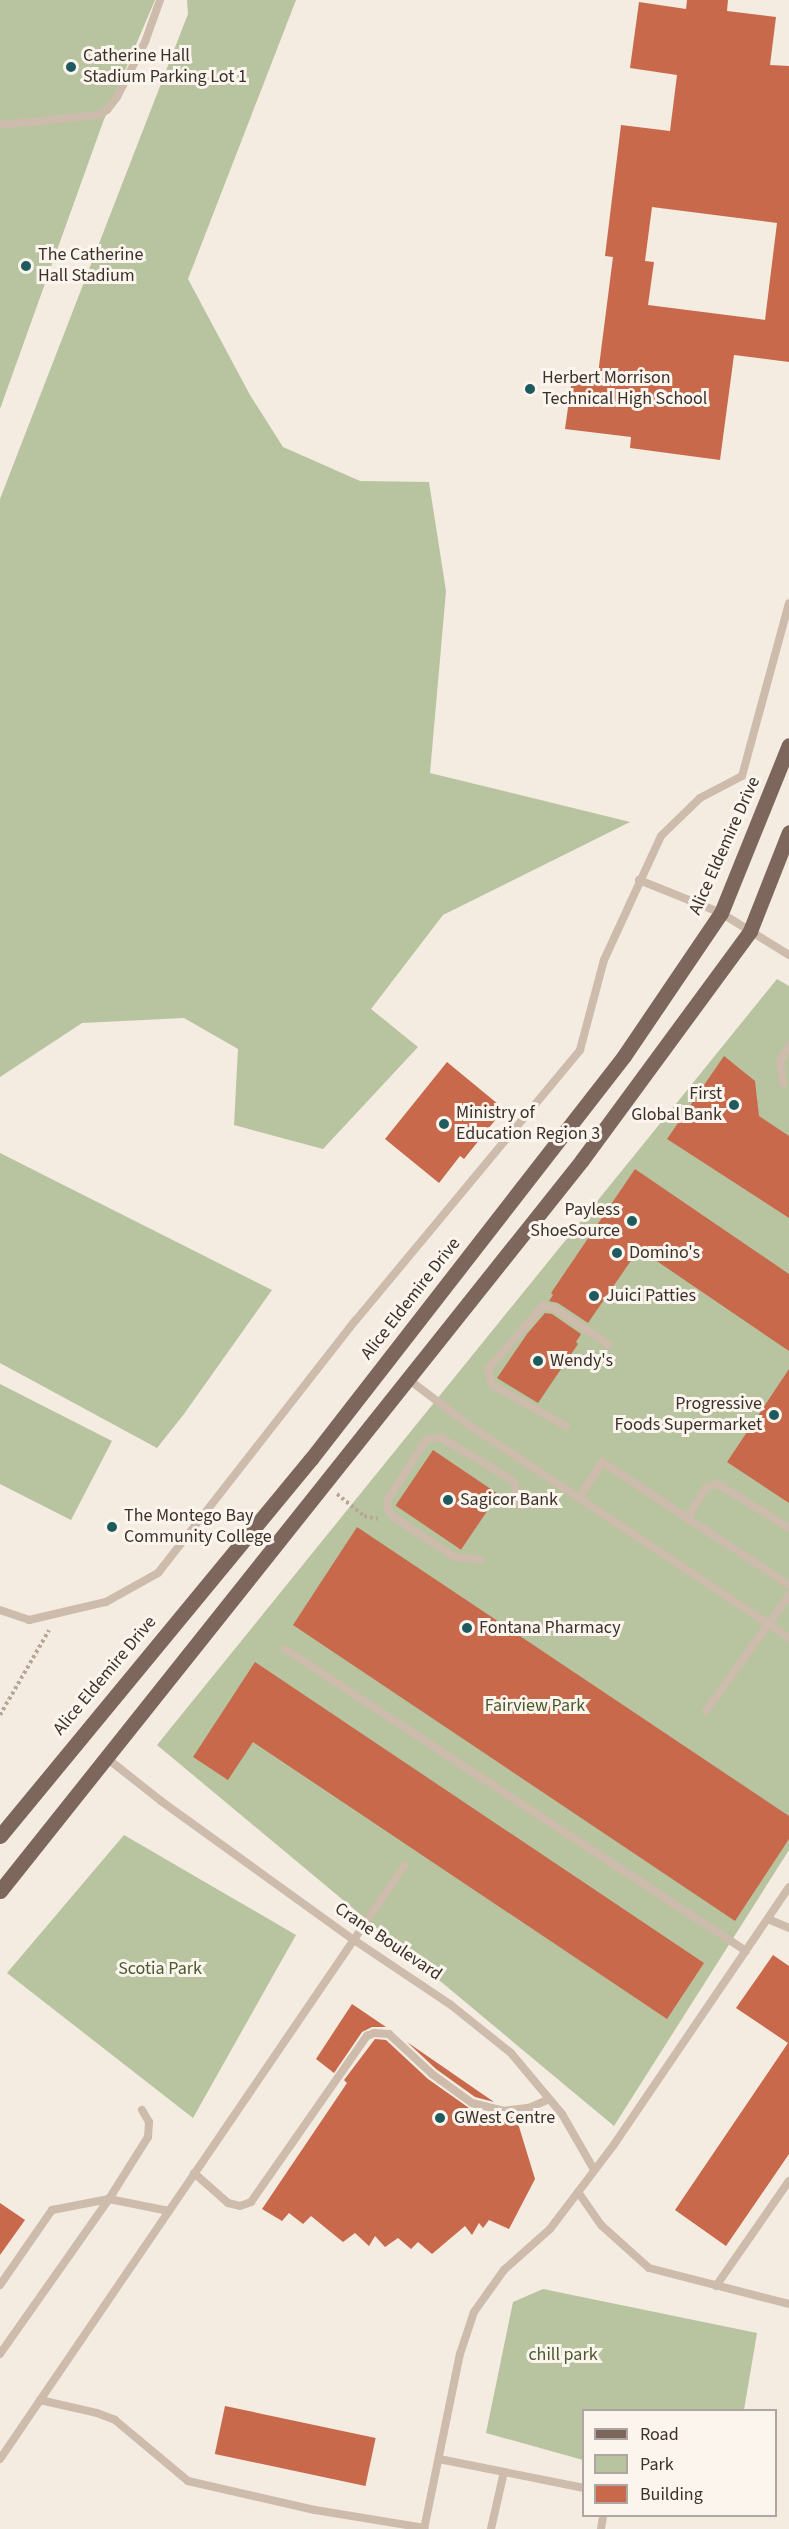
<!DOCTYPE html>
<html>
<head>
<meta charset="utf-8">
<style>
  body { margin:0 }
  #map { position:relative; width:789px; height:2529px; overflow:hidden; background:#f4ebe1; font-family:"Source Sans 3",sans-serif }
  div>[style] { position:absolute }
  .green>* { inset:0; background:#b8c4a0 }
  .building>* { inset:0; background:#c8694b; transform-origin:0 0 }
  .path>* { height:4px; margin-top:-2px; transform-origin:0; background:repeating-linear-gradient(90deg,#b9a596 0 3px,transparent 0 6px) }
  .service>* { height:8px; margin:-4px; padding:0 4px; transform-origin:4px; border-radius:4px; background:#cdbbac }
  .primary>* { height:15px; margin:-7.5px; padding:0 7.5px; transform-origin:7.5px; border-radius:7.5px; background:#7d675c }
  .dots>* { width:16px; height:16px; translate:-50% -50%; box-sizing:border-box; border:3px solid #fbf5ee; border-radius:50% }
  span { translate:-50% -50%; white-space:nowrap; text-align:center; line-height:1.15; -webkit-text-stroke:6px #fbf5ee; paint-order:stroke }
  .poi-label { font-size:18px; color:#3b302b }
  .left { translate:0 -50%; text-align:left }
  .right { translate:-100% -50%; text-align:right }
  .street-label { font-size:18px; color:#3b302b }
  .park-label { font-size:18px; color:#4a5a2e }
  .legend { position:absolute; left:582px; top:2409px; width:195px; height:108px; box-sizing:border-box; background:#fbf5ee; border:2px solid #aea6a0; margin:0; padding:8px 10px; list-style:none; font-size:18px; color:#3b302b }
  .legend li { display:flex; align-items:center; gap:12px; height:30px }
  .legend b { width:30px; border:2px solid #aea6a0 }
</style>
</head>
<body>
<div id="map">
  <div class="green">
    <div style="clip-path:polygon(0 0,155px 0,103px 122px,0 409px)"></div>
    <div style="clip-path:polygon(187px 0,296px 0,188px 279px,250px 395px,283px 447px,360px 481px,429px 482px,446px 591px,430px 773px,630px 822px,443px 915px,371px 1009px,418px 1047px,323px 1149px,234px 1125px,238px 1049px,184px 1018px,82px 1023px,0 1077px,0 499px,188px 14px)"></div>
    <div style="clip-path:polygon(777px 979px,789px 986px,789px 1850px,614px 2126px,157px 1745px)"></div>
    <div style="clip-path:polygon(0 1153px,272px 1290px,184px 1414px,157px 1448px,0 1363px)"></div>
    <div style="clip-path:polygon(0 1384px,112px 1441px,71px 1520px,0 1484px)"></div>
    <div style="clip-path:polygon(124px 1835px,296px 1935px,193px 2118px,7px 1973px)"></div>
    <div style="clip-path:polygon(543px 2289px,757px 2333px,744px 2410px,584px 2410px,583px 2460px,486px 2433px,513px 2302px)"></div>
  </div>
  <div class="building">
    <div style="clip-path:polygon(evenodd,687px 0,728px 0,727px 11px,776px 17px,770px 65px,789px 66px,789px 362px,734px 355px,720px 460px,630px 448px,631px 437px,565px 429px,572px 379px,597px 382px,613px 257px,605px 256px,621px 125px,670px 131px,677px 75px,630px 68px,639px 2px,686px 9px,687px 0,652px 207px,777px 223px,765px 320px,648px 305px,654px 262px,645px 261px,652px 207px)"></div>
    <div style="clip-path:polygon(724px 1056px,755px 1081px,759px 1116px,789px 1136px,789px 1218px,667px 1139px)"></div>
    <div style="clip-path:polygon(447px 1062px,504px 1109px,464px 1159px,460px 1156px,439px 1183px,385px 1139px)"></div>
    <div style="clip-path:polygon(635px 1169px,789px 1274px,789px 1351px,639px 1249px,588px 1323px,558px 1303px,549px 1301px,553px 1295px,551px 1293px)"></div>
    <div style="clip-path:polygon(545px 1313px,552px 1314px,581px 1334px,576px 1342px,578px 1344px,538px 1403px,497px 1378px,527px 1334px)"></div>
    <div style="clip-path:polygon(789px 1369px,789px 1503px,727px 1462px)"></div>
    <div style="left:433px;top:1450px;width:79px;height:67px;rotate:34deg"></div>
    <div style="clip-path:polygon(357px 1527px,789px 1816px,789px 1839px,735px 1921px,293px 1625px)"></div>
    <div style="clip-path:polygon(255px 1662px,704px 1963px,667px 2019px,253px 1742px,228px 1780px,193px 1757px)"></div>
    <div style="clip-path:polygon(773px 1955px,789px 1966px,789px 2154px,726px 2246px,675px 2210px,788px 2043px,736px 2008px)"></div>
    <div style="clip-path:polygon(352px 2004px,386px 2027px,372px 2027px,362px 2032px,334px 2073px,316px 2059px)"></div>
    <div style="clip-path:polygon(375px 2039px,386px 2040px,428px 2079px,469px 2108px,501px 2117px,516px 2117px,535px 2179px,509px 2229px,489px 2220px,483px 2228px,479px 2223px,472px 2235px,465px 2226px,432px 2254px,418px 2242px,411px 2249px,398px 2238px,385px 2247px,375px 2236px,369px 2246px,355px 2233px,343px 2242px,311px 2216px,303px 2224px,289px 2213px,282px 2221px,262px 2209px,347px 2083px,344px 2080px)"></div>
    <div style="clip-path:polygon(407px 2042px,494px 2102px,475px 2097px,436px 2069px)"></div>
    <div style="clip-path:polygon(0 2203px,25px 2220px,0 2255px)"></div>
    <div style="left:225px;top:2406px;width:154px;height:49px;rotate:12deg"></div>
  </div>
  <div class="path">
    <div style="left:337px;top:1494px;width:35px;rotate:39deg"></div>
    <div style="left:364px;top:1516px;width:14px;rotate:12deg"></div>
    <div style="left:0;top:1715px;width:98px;rotate:-60deg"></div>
  </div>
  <div class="service">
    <div style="left:0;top:125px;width:100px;rotate:-5.8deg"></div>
    <div style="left:99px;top:115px;width:9px;rotate:-32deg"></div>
    <div style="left:107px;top:110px;width:16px;rotate:-52deg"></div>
    <div style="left:117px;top:97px;width:62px;rotate:-63deg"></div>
    <div style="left:145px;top:42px;width:45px;rotate:-70.3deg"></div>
    <div style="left:639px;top:880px;width:88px;rotate:21.9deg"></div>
    <div style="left:721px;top:913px;width:80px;rotate:31.7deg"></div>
    <div style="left:783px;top:1083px;width:21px;rotate:-98deg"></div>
    <div style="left:780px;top:1062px;width:19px;rotate:-62deg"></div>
    <div style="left:408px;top:1379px;width:73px;rotate:37.2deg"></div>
    <div style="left:466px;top:1423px;width:388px;rotate:33.6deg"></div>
    <div style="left:566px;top:1426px;width:85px;rotate:-151deg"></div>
    <div style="left:492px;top:1385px;width:16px;rotate:-104deg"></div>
    <div style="left:488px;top:1369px;width:84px;rotate:-48.9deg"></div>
    <div style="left:543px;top:1306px;width:11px;rotate:10deg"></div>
    <div style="left:554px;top:1308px;width:66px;rotate:33.9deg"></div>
    <div style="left:579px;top:1498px;width:43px;rotate:-57.4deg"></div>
    <div style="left:602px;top:1462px;width:224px;rotate:33.3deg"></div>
    <div style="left:687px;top:1518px;width:36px;rotate:-58deg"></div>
    <div style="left:706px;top:1488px;width:13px;rotate:-18deg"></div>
    <div style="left:718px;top:1484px;width:84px;rotate:31.8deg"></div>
    <div style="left:481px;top:1560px;width:26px;rotate:-173deg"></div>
    <div style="left:455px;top:1557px;width:74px;rotate:-147.2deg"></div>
    <div style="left:393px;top:1517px;width:9px;rotate:-122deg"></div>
    <div style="left:388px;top:1509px;width:8px;rotate:-97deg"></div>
    <div style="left:387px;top:1501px;width:72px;rotate:-57.4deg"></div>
    <div style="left:426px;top:1440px;width:14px;rotate:-12deg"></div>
    <div style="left:440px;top:1437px;width:80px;rotate:30.7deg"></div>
    <div style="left:509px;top:1478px;width:7px;rotate:45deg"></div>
    <div style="left:514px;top:1483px;width:25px;rotate:72deg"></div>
    <div style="left:0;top:1610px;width:31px;rotate:19deg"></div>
    <div style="left:29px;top:1620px;width:79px;rotate:-13.2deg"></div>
    <div style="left:106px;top:1602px;width:60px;rotate:-29.1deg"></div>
    <div style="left:158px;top:1573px;width:321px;rotate:-52deg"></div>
    <div style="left:356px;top:1320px;width:351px;rotate:-50.3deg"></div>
    <div style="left:580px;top:1050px;width:93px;rotate:-75.1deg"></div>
    <div style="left:604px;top:960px;width:136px;rotate:-65.3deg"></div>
    <div style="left:661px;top:836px;width:54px;rotate:-44.3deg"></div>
    <div style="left:700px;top:798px;width:47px;rotate:-27.6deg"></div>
    <div style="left:742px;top:776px;width:179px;rotate:-74.8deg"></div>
    <div style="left:285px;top:1649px;width:551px;rotate:33.23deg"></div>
    <div style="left:706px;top:1711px;width:143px;rotate:-54.4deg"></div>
    <div style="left:108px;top:1759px;width:68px;rotate:38.4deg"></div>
    <div style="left:161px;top:1801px;width:238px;rotate:35.8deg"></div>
    <div style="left:354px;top:1940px;width:117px;rotate:33.8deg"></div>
    <div style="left:451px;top:2005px;width:77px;rotate:38.7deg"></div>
    <div style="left:511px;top:2053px;width:80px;rotate:50.1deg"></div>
    <div style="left:562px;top:2114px;width:62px;rotate:60.1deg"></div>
    <div style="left:768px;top:1919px;width:23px;rotate:23deg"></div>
    <div style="left:194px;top:2173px;width:45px;rotate:41.4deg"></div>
    <div style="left:228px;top:2203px;width:12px;rotate:14deg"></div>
    <div style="left:240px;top:2206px;width:12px;rotate:-20deg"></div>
    <div style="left:251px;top:2202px;width:203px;rotate:-55.1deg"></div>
    <div style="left:367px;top:2036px;width:8px;rotate:-23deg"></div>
    <div style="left:374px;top:2033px;width:15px;rotate:4deg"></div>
    <div style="left:389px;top:2034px;width:59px;rotate:42.9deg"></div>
    <div style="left:432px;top:2074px;width:49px;rotate:35.9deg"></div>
    <div style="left:472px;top:2103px;width:32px;rotate:14deg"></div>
    <div style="left:503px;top:2111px;width:26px;rotate:-7deg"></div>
    <div style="left:529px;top:2108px;width:22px;rotate:-24deg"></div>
    <div style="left:578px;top:2192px;width:40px;rotate:55.1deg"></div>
    <div style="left:601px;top:2225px;width:64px;rotate:41.9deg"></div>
    <div style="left:649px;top:2268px;width:145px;rotate:14.4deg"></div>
    <div style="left:0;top:2285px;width:91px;rotate:-55.3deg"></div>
    <div style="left:52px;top:2210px;width:58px;rotate:-10.9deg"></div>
    <div style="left:109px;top:2199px;width:61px;rotate:11.3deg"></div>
    <div style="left:716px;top:2286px;width:128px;rotate:-55.2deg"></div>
    <div style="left:0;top:2354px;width:189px;rotate:-54.9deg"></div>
    <div style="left:109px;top:2199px;width:73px;rotate:-57.8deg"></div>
    <div style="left:148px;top:2137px;width:15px;rotate:-86deg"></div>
    <div style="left:149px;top:2122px;width:14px;rotate:-120deg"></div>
    <div style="left:40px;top:2400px;width:58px;rotate:12.8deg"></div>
    <div style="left:97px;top:2413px;width:19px;rotate:21deg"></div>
    <div style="left:115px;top:2420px;width:95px;rotate:39.9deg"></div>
    <div style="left:188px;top:2481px;width:130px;rotate:12.9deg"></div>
    <div style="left:315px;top:2510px;width:111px;rotate:9.3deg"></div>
    <div style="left:0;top:2459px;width:718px;rotate:-55.73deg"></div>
    <div style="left:439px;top:2459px;width:148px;rotate:11.3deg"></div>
    <div style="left:424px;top:2529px;width:179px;rotate:-78.4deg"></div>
    <div style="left:460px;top:2354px;width:44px;rotate:-71.6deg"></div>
    <div style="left:474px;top:2312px;width:52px;rotate:-54.5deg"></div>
    <div style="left:504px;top:2270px;width:62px;rotate:-41.7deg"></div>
    <div style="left:550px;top:2229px;width:104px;rotate:-52.8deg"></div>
    <div style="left:613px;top:2146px;width:313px;rotate:-55.8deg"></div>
    <div style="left:491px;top:2529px;width:58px;rotate:-77.2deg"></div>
    <div style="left:601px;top:2529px;width:13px;rotate:-81deg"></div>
  </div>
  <div class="primary">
    <div style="left:0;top:1836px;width:489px;rotate:-50.5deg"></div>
    <div style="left:311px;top:1459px;width:510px;rotate:-52.16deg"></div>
    <div style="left:624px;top:1056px;width:173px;rotate:-55.9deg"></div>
    <div style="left:721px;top:913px;width:181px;rotate:-68deg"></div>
    <div style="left:0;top:1891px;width:934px;rotate:-51.47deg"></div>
    <div style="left:582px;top:1160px;width:284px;rotate:-53.7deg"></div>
    <div style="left:750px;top:931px;width:106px;rotate:-68.5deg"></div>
  </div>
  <div class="dots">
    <div style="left:71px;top:67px;background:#1f5a5e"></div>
    <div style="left:26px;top:266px;background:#1f5a5e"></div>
    <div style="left:530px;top:389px;background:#1f5a5e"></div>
    <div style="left:734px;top:1105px;background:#1f5a5e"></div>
    <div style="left:444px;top:1124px;background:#1f5a5e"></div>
    <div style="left:632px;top:1221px;background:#1f5a5e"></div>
    <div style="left:617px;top:1253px;background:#1f5a5e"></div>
    <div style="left:594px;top:1296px;background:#1f5a5e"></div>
    <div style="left:538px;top:1361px;background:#1f5a5e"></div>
    <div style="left:774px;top:1415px;background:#1f5a5e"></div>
    <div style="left:448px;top:1500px;background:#1f5a5e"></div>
    <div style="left:112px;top:1527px;background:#1f5a5e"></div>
    <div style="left:467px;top:1628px;background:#1f5a5e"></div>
    <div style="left:440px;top:2118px;background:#1f5a5e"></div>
  </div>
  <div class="poi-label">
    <span class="left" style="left:83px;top:67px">Catherine Hall<br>Stadium Parking Lot 1</span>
    <span class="left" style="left:38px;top:266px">The Catherine<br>Hall Stadium</span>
    <span class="left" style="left:542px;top:389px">Herbert Morrison<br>Technical High School</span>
    <span class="right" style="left:722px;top:1105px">First<br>Global Bank</span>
    <span class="left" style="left:456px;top:1124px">Ministry of<br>Education Region 3</span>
    <span class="right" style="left:620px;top:1221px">Payless<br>ShoeSource</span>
    <span class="left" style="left:629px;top:1253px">Domino's</span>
    <span class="left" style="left:606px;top:1296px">Juici Patties</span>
    <span class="left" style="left:550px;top:1361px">Wendy's</span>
    <span class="right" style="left:762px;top:1415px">Progressive<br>Foods Supermarket</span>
    <span class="left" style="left:460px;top:1500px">Sagicor Bank</span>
    <span class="left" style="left:124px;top:1527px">The Montego Bay<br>Community College</span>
    <span class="left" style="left:479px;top:1628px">Fontana Pharmacy</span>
    <span class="left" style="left:454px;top:2118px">GWest Centre</span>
  </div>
  <div class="street-label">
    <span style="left:725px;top:846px;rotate:-66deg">Alice Eldemire Drive</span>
    <span style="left:411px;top:1299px;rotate:-52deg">Alice Eldemire Drive</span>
    <span style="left:105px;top:1676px;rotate:-50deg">Alice Eldemire Drive</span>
    <span style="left:388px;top:1942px;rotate:34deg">Crane Boulevard</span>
  </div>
  <div class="park-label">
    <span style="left:535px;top:1706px">Fairview Park</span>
    <span style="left:160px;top:1969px">Scotia Park</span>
    <span style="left:563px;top:2355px">chill park</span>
  </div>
  <ul class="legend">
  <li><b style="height:8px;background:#7d675c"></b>Road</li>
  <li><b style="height:16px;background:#b8c4a0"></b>Park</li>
  <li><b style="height:16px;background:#c8694b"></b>Building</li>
  </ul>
</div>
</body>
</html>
